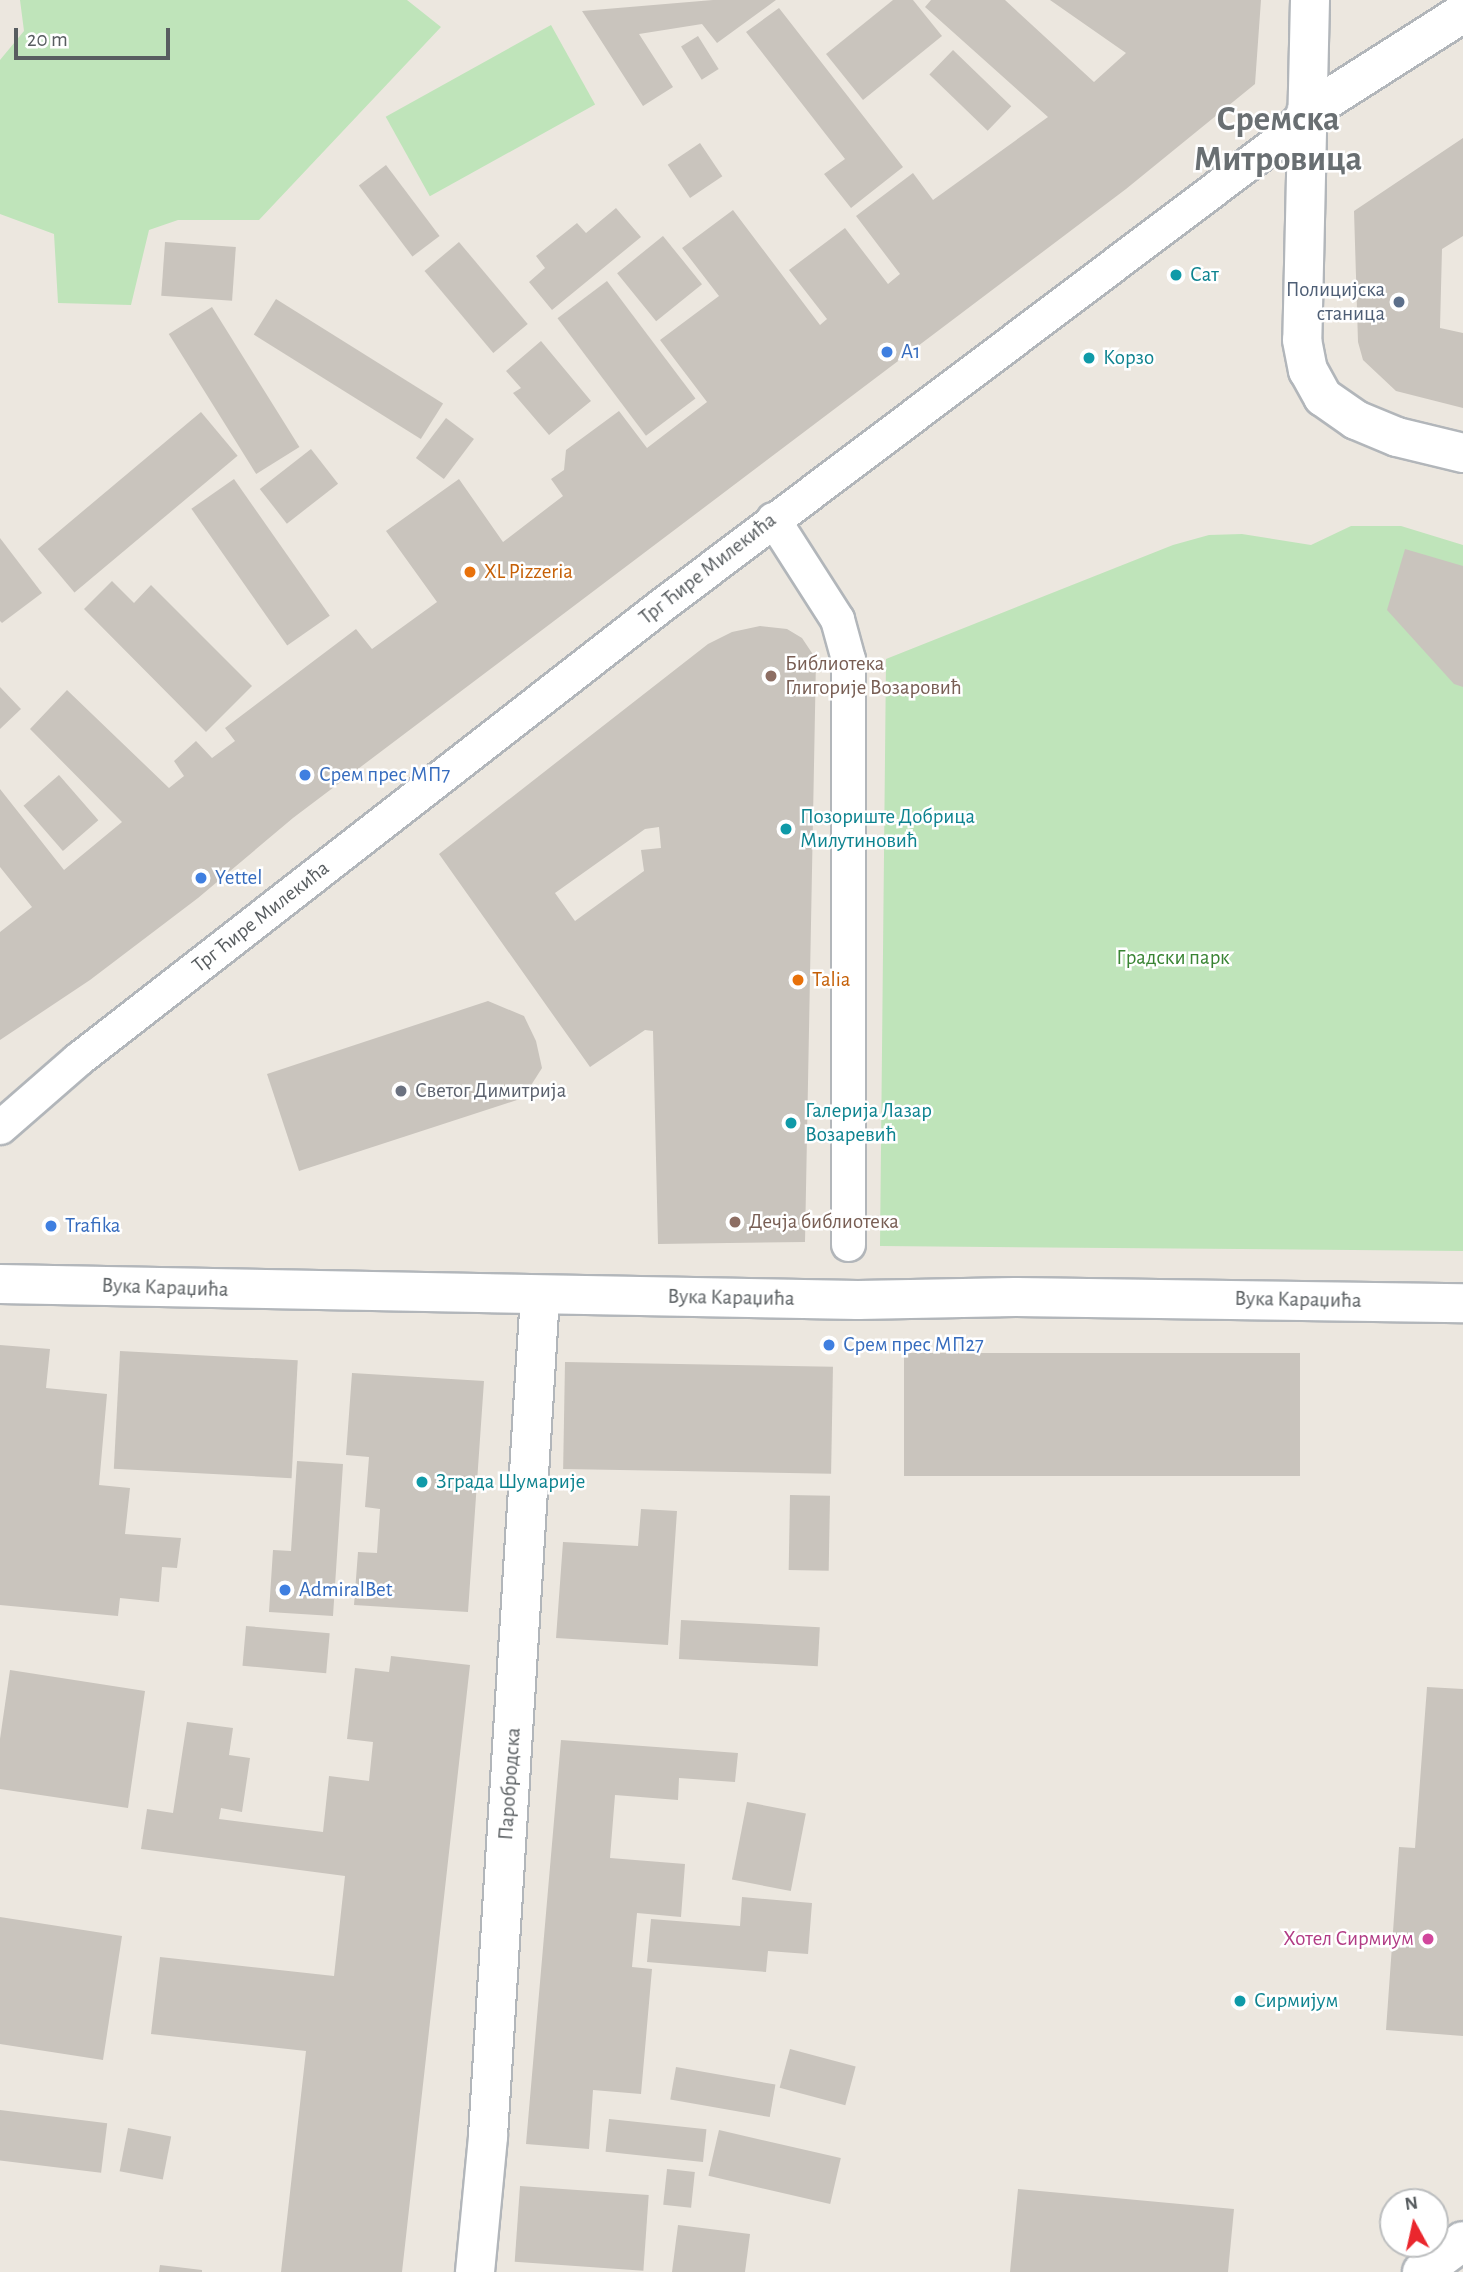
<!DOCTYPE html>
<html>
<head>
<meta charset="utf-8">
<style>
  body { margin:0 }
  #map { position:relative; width:1463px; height:2272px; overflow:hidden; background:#ece7df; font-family:"Alegreya Sans",sans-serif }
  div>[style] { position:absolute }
  .green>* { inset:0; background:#bfe4ba; transform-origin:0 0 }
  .building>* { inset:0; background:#c9c4bd; transform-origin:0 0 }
  .roads { filter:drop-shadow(2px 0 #b2b6ba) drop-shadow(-2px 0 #b2b6ba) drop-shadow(0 2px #b2b6ba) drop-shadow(0 -2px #b2b6ba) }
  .pedestrian>* { height:33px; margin:-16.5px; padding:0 16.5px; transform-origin:16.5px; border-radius:16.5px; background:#fff }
  .minor>* { height:38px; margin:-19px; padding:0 19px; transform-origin:19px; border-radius:19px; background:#fff }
  .dots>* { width:19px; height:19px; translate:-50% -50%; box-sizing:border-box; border:4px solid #fff; border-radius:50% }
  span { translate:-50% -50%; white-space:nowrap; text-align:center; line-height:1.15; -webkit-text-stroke:5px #fff; paint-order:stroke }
  .culture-label { font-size:21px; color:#0d838f }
  .left { translate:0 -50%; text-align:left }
  .service-label { font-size:21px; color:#4e5e75 }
  .right { translate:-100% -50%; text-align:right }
  .shop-label { font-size:21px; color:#366cbe }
  .street-label { font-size:21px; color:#585d60 }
  .food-label { font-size:21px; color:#c56008 }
  .education-label { font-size:21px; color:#785e54 }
  .park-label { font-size:21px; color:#398433 }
  .worship-label { font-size:21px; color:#5b616d }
  .hotel-label { font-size:21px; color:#b23c85 }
  .town-label { font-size:35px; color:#696f72; font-weight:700 }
  .north { position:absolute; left:1379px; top:2188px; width:70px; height:70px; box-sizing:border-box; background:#fff; border:2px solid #bcbebf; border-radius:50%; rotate:352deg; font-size:19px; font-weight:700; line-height:28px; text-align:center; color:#585d60 }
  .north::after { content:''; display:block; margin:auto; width:24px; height:32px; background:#ea272d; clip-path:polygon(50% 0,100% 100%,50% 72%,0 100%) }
  .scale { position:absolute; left:14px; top:28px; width:156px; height:32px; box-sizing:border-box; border:4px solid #585d60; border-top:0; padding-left:9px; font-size:21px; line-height:24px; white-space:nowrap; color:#585d60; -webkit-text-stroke:5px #fff; paint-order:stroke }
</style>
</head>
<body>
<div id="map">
  <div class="green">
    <div style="clip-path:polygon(20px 0,407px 0,441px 27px,259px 220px,178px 220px,149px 230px,131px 305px,58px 303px,54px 234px,0 214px,0 60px,24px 31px)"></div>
    <div style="left:551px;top:25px;width:91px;height:189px;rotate:61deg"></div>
    <div style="clip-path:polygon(1351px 526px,1401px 526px,1463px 545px,1463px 1251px,880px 1246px,886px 659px,1173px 545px,1209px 535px,1242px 534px,1311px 545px)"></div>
  </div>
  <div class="building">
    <div style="clip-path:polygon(713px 0,776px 0,717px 43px,702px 24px,639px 34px,673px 87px,643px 106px,582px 11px)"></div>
    <div style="clip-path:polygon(893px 0,913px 0,942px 36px,863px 100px,826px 54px)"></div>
    <div style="clip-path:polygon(931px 0,1005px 0,1094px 82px,1126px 53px,1050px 0,1261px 0,1255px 84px,1126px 189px,293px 818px,198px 898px,90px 980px,0 1040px,0 932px,32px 907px,0 867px,0 789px,64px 870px,122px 822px,30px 729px,67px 690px,169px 788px,184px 776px,174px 761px,196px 741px,212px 758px,235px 741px,225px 728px,356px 629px,372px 649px,437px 602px,386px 531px,459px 479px,503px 542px,563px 496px,551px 479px,564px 470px,566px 450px,619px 411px,647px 448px,707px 402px,660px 340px,719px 296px,682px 248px,733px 210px,820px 325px,827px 319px,789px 270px,845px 228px,888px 284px,900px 274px,856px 216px,913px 173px,933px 200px,1048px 117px,925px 7px)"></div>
    <div style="clip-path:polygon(779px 8px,903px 167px,851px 208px,824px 174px,845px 159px,746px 32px)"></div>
    <div style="left:698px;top:36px;width:39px;height:20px;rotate:58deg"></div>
    <div style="left:953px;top:50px;width:81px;height:34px;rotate:44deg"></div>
    <div style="clip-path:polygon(1463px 138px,1463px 236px,1442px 249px,1440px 328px,1463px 333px,1463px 408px,1396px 391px,1363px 360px,1358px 342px,1354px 211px)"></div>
    <div style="left:700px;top:143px;width:40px;height:39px;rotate:56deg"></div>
    <div style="left:386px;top:165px;width:89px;height:34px;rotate:53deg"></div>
    <div style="clip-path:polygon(616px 208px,641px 237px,552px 310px,529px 282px,545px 268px,536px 256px,577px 223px,586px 233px)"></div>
    <div style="left:663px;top:236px;width:62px;height:59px;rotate:51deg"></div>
    <div style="left:165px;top:242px;width:71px;height:54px;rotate:4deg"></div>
    <div style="left:459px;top:242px;width:107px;height:45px;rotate:50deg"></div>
    <div style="left:607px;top:281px;width:147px;height:62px;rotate:53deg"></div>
    <div style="left:276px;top:299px;width:197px;height:42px;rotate:32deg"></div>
    <div style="left:212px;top:307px;width:165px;height:51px;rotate:58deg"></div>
    <div style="clip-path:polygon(541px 341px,591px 401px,549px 435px,513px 393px,521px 388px,506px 371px)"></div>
    <div style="left:201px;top:412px;width:57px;height:213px;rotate:50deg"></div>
    <div style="left:446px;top:418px;width:35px;height:50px;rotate:37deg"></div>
    <div style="left:311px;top:449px;width:44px;height:65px;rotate:52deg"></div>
    <div style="left:234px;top:479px;width:167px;height:52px;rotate:55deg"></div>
    <div style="clip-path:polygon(0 538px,42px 593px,2px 623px,0 621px)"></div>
    <div style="clip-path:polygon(1405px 549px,1463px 566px,1463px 687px,1454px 684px,1387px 610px)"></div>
    <div style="clip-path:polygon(112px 581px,134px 603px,151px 585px,252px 686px,206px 732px,84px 609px)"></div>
    <div style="clip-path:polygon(evenodd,760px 626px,787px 629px,802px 638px,816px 659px,805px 1242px,658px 1244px,653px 1031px,645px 1030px,590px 1067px,439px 854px,708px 644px,732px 632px,760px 626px,659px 827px,661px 848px,641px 850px,644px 871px,575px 921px,555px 893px,645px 829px,659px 827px)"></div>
    <div style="clip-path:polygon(0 687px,21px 709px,0 729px)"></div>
    <div style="left:59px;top:775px;width:60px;height:47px;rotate:49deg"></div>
    <div style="clip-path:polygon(488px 1001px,524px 1016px,536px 1041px,542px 1068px,523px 1098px,299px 1171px,267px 1074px)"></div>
    <div style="clip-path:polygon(0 1345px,50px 1349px,46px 1388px,107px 1394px,99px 1485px,130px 1488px,125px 1534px,181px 1538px,177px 1568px,162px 1567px,159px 1602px,120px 1598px,118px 1616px,0 1605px)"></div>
    <div style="left:120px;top:1351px;width:178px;height:118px;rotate:3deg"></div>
    <div style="left:1300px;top:1353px;width:123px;height:396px;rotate:90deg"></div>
    <div style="left:565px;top:1362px;width:268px;height:107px;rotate:1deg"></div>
    <div style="clip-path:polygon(352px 1373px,484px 1381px,468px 1612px,354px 1605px,358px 1552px,377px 1553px,380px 1509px,365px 1507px,369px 1457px,346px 1455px)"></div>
    <div style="clip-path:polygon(297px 1461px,343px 1464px,333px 1616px,269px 1612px,273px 1550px,291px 1551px)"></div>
    <div style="left:790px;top:1495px;width:40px;height:75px;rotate:1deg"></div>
    <div style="clip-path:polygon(641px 1509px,677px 1511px,668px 1645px,556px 1638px,563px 1542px,638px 1546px)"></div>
    <div style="left:681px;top:1620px;width:139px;height:39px;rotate:3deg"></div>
    <div style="left:246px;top:1626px;width:84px;height:40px;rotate:5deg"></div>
    <div style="clip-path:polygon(391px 1656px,470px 1665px,402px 2272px,281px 2272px,306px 2051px,151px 2034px,160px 1957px,334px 1976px,345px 1876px,141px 1849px,147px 1809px,173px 1813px,187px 1722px,233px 1728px,229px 1755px,250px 1758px,242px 1812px,221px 1808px,219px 1819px,323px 1832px,329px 1776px,369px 1781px,373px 1742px,347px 1739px,355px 1668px,389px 1672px)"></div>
    <div style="clip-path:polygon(10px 1670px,145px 1691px,128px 1808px,0 1789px,0 1739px)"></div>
    <div style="clip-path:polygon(1427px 1687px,1463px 1689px,1463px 2036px,1386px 2030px,1399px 1847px,1415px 1848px)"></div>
    <div style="clip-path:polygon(561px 1740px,738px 1753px,735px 1782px,679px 1778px,678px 1800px,615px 1795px,610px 1858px,685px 1864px,681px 1917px,637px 1913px,632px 1967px,652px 1969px,641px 2094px,593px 2090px,589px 2149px,526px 2144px)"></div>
    <div style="left:747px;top:1802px;width:60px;height:79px;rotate:11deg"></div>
    <div style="clip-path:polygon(742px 1897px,812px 1903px,808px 1954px,768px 1951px,766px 1972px,647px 1962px,651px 1919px,740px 1926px)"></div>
    <div style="clip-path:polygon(0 1917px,122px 1936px,103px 2060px,0 2044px)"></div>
    <div style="left:790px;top:2049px;width:68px;height:40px;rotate:15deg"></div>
    <div style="left:676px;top:2067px;width:101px;height:33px;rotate:10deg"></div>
    <div style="left:0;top:2110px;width:108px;height:50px;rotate:7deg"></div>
    <div style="left:609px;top:2119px;width:98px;height:33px;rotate:6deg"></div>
    <div style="left:128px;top:2128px;width:44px;height:44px;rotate:11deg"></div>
    <div style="left:719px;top:2130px;width:125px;height:47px;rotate:13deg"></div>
    <div style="left:667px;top:2169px;width:28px;height:36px;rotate:6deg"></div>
    <div style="left:520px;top:2186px;width:129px;height:76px;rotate:4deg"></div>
    <div style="clip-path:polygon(1018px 2189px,1234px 2209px,1228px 2272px,1010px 2272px)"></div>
    <div style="clip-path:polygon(678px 2225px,750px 2234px,745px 2272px,672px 2272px)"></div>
    <div style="clip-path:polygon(160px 2265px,202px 2270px,202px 2272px,159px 2272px)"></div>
  </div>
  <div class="roads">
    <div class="pedestrian">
      <div style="left:773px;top:519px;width:119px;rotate:57.4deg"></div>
      <div style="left:837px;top:619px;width:41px;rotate:74.6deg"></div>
      <div style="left:848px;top:659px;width:585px;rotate:90deg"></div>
      <div style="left:0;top:1127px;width:103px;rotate:-41.1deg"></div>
      <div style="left:78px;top:1059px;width:743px;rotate:-37.89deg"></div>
      <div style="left:664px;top:603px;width:768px;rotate:-36.96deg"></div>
      <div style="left:1278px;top:141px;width:40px;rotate:-45deg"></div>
    </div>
    <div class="minor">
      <div style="left:1310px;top:0;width:340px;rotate:91.3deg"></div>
      <div style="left:1302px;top:340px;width:31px;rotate:79deg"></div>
      <div style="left:1308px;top:370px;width:31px;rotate:61deg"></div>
      <div style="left:1323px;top:397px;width:40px;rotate:34.9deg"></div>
      <div style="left:1356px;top:420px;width:44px;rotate:22.5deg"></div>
      <div style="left:1397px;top:437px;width:68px;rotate:13.6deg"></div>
      <div style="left:1306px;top:113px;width:186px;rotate:-32.5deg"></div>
      <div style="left:0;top:1284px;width:858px;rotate:1.07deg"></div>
      <div style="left:858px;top:1300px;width:158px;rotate:-1.1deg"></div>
      <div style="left:1016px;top:1297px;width:447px;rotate:0.8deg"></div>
      <div style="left:475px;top:2272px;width:137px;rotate:-84.5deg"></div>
      <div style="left:488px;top:2136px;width:842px;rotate:-86.46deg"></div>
      <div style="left:1422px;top:2272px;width:51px;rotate:-37.1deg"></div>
    </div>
  </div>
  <div class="dots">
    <div style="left:1176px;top:275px;background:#0f9aa8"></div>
    <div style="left:1399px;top:302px;background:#5c6f8a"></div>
    <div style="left:887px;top:352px;background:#3f7fe0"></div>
    <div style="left:1089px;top:358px;background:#0f9aa8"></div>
    <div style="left:470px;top:572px;background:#e8710a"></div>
    <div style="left:771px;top:676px;background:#8d6e63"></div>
    <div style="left:305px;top:775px;background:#3f7fe0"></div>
    <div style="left:786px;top:829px;background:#0f9aa8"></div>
    <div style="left:201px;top:878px;background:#3f7fe0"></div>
    <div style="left:798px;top:980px;background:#e8710a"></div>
    <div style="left:401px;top:1091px;background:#6b7280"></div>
    <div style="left:791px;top:1123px;background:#0f9aa8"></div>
    <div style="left:735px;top:1222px;background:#8d6e63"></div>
    <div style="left:51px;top:1226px;background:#3f7fe0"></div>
    <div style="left:829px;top:1345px;background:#3f7fe0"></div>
    <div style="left:422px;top:1482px;background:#0f9aa8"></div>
    <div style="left:285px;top:1590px;background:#3f7fe0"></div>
    <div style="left:1428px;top:1939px;background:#d1479c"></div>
    <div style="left:1240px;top:2001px;background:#0f9aa8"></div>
  </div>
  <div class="culture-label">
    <span class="left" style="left:1190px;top:275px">Сат</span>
    <span class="left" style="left:1103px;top:358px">Корзо</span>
    <span class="left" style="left:800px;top:829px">Позориште Добрица<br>Милутиновић</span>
    <span class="left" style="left:805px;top:1123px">Галерија Лазар<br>Возаревић</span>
    <span class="left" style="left:436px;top:1482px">Зграда Шумарије</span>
    <span class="left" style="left:1254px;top:2001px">Сирмијум</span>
  </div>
  <div class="service-label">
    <span class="right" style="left:1385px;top:302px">Полицијска<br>станица</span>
  </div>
  <div class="shop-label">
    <span class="left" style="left:901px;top:352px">A1</span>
    <span class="left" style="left:319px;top:775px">Срем прес МП7</span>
    <span class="left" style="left:215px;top:878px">Yettel</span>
    <span class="left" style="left:65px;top:1226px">Trafika</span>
    <span class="left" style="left:843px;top:1345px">Срем прес МП27</span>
    <span class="left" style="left:299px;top:1590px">AdmiralBet</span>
  </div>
  <div class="street-label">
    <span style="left:708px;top:569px;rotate:-38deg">Трг Ћире Милекића</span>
    <span style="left:261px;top:917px;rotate:-38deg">Трг Ћире Милекића</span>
    <span style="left:165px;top:1288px;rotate:2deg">Вука Караџића</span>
    <span style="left:731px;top:1298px;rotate:1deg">Вука Караџића</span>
    <span style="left:1298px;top:1300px;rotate:1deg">Вука Караџића</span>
    <span style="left:510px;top:1784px;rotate:-86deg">Паробродска</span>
  </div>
  <div class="food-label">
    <span class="left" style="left:484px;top:572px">XL Pizzeria</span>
    <span class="left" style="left:812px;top:980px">Talia</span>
  </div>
  <div class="education-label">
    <span class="left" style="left:785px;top:676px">Библиотека<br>Глигорије Возаровић</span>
    <span class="left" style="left:749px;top:1222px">Дечја библиотека</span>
  </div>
  <div class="park-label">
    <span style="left:1173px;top:958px">Градски парк</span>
  </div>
  <div class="worship-label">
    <span class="left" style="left:415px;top:1091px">Светог Димитрија</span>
  </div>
  <div class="hotel-label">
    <span class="right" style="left:1414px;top:1939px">Хотел Сирмиум</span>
  </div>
  <div class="town-label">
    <span style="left:1278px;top:140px">Сремска<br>Митровица</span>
  </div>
  <div class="north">N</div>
  <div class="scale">20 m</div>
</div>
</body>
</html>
